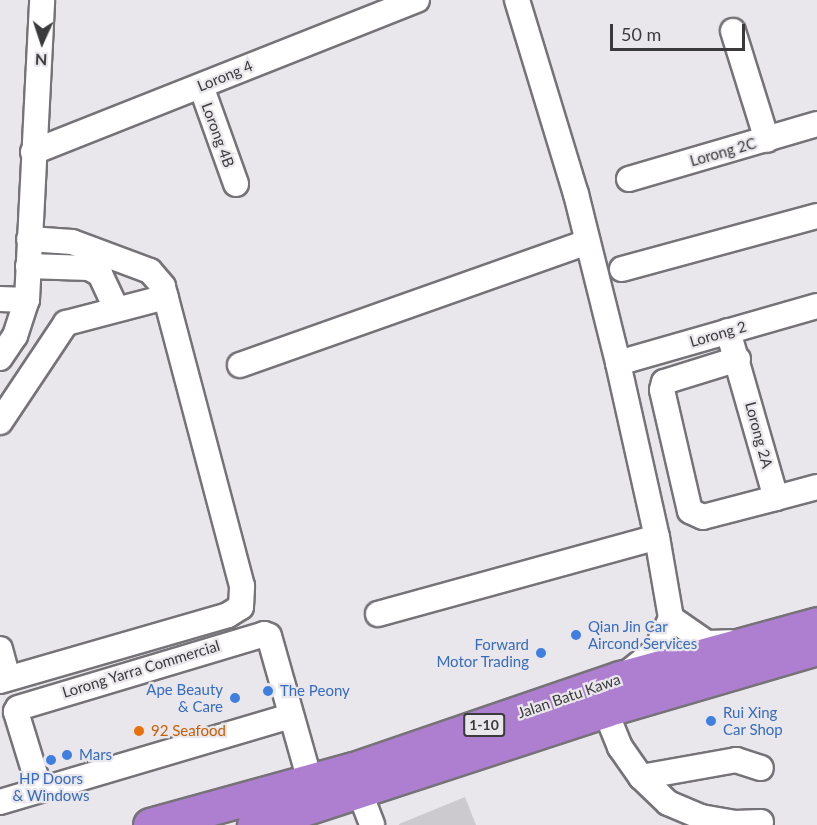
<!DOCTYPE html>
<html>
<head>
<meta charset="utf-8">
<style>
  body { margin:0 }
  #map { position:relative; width:817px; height:825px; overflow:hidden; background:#eae7ec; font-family:Lato,sans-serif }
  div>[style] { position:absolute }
  .building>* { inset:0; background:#cdcacf }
  .roads { filter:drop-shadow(2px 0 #767378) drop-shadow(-2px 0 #767378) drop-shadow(0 2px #767378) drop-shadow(0 -2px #767378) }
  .minor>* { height:24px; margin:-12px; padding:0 12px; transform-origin:12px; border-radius:12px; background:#fff }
  .highway>* { height:33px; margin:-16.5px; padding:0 16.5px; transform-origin:16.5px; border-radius:16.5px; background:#ae7fd0 }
  .dots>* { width:16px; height:16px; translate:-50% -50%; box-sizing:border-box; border:3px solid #eae7ec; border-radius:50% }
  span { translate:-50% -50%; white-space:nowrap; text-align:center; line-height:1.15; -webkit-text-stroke:4.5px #eae7ec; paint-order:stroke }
  .shield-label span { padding:2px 4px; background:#eae7ec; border:2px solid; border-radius:4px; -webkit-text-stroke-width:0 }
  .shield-label { font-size:14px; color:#3a393b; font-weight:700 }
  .street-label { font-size:15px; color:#3a393b }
  .shop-label { font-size:15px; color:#366cbe }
  .left { translate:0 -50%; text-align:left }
  .right { translate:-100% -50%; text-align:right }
  .food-label { font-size:15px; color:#c56008 }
  .north { position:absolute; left:12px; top:12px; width:60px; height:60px; -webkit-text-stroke:4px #eae7ec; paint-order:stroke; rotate:183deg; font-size:16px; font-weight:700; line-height:24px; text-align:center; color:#3a393b }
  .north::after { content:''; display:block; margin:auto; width:21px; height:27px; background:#3a393b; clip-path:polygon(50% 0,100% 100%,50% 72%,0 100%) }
  .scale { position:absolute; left:610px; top:24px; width:135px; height:27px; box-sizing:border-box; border:3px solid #3a393b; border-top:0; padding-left:8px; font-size:18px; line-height:21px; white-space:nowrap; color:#3a393b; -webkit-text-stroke:4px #eae7ec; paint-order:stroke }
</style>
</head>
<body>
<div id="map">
  <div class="building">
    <div style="clip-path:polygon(465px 797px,476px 825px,399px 825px,399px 824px)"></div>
  </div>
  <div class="roads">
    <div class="minor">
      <div style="left:517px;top:0;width:203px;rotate:73.1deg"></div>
      <div style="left:576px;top:194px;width:174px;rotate:76deg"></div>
      <div style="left:618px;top:363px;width:178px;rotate:77.4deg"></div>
      <div style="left:657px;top:537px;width:82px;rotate:80.2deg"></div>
      <div style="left:671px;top:618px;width:35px;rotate:115deg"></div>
      <div style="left:656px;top:650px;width:36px;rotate:141deg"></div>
      <div style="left:733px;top:31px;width:114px;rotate:72.7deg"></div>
      <div style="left:201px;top:86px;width:104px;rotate:70.3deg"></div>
      <div style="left:33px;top:152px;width:413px;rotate:-21.6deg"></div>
      <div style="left:629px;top:179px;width:196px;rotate:-16.3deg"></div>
      <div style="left:28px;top:266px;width:61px;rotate:1.9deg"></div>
      <div style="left:89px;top:268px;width:13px;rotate:29deg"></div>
      <div style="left:100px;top:274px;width:38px;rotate:65deg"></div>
      <div style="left:622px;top:269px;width:202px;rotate:-15.2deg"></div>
      <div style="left:0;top:299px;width:27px;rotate:2deg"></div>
      <div style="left:27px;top:300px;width:300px;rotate:-87.1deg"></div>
      <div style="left:728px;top:331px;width:174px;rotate:74deg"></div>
      <div style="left:776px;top:498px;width:42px;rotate:-15deg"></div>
      <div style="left:0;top:358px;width:27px;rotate:-56deg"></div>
      <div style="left:15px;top:336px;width:38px;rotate:-72deg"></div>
      <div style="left:738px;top:359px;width:77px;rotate:162.7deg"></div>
      <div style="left:664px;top:382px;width:8px;rotate:104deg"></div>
      <div style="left:662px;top:390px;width:124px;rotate:77deg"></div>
      <div style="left:690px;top:511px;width:14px;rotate:25deg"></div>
      <div style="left:703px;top:517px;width:75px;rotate:-14.6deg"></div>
      <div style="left:618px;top:363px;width:207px;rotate:-16deg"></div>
      <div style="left:240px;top:365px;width:366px;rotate:-19.5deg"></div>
      <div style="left:0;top:422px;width:119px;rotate:-56.3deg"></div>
      <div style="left:66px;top:323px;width:103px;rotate:-14.6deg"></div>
      <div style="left:378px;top:614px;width:289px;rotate:-15.4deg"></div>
      <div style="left:671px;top:618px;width:44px;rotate:34.8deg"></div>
      <div style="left:707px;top:643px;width:23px;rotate:-2deg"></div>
      <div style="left:0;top:649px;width:30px;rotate:75deg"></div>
      <div style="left:0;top:681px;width:237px;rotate:-16.1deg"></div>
      <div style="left:228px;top:615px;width:15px;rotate:-32deg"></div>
      <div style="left:241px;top:607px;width:21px;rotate:-87deg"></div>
      <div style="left:242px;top:586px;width:310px;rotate:-104.8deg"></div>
      <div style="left:163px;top:286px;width:20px;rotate:-131deg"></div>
      <div style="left:150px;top:271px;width:83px;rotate:-159.6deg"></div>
      <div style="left:72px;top:242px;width:43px;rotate:-176deg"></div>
      <div style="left:605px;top:710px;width:40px;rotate:68deg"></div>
      <div style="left:620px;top:747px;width:37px;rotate:55deg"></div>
      <div style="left:641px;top:777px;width:37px;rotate:44deg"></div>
      <div style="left:668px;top:803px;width:36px;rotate:23deg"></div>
      <div style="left:701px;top:817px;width:35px;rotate:10deg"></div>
      <div style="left:735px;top:823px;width:26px;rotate:-2deg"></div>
      <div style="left:641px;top:777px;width:97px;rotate:-10.1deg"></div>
      <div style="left:736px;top:760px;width:26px;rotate:18deg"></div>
      <div style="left:40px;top:790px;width:82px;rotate:-107.1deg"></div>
      <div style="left:16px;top:712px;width:4px;rotate:-63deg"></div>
      <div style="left:18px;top:708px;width:257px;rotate:-16.7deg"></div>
      <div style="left:264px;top:634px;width:5px;rotate:22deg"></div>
      <div style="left:269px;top:636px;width:151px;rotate:74.2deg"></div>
      <div style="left:360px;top:793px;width:34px;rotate:69deg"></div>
      <div style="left:0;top:802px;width:303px;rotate:-16.5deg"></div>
    </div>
    <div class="highway">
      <div style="left:150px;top:825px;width:212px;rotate:-15.4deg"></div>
      <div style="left:354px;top:769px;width:281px;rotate:-18.9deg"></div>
      <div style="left:620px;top:678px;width:204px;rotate:-15.3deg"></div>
      <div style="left:254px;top:825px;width:369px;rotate:-18.1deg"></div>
      <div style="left:605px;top:710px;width:221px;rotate:-16.3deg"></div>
    </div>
  </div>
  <div class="dots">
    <div style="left:576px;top:635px;background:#3f7fe0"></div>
    <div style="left:541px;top:653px;background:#3f7fe0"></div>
    <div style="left:268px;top:691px;background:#3f7fe0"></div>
    <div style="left:235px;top:698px;background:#3f7fe0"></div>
    <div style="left:711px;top:721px;background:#3f7fe0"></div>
    <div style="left:139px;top:731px;background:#e8710a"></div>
    <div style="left:67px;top:755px;background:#3f7fe0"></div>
    <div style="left:51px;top:760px;background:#3f7fe0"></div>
  </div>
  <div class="shield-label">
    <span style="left:484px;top:725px">1-10</span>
  </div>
  <div class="street-label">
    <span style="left:225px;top:76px;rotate:-22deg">Lorong 4</span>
    <span style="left:218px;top:135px;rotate:70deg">Lorong 4B</span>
    <span style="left:723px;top:152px;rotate:-16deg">Lorong 2C</span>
    <span style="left:718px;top:334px;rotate:-16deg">Lorong 2</span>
    <span style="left:759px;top:435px;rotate:75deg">Lorong 2A</span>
    <span style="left:141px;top:669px;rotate:-17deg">Lorong Yarra Commercial</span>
    <span style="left:569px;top:696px;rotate:-19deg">Jalan Batu Kawa</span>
  </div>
  <div class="shop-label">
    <span class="left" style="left:588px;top:635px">Qian Jin Car<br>Aircond Services</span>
    <span class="right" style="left:529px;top:653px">Forward<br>Motor Trading</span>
    <span class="right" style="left:223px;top:698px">Ape Beauty<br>&amp; Care</span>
    <span class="left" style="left:280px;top:691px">The Peony</span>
    <span class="left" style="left:723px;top:721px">Rui Xing<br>Car Shop</span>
    <span class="left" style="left:79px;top:755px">Mars</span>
    <span style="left:51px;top:787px">HP Doors<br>&amp; Windows</span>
  </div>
  <div class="food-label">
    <span class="left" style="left:151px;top:731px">92 Seafood</span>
  </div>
  <div class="north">N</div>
  <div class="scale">50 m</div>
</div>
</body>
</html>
